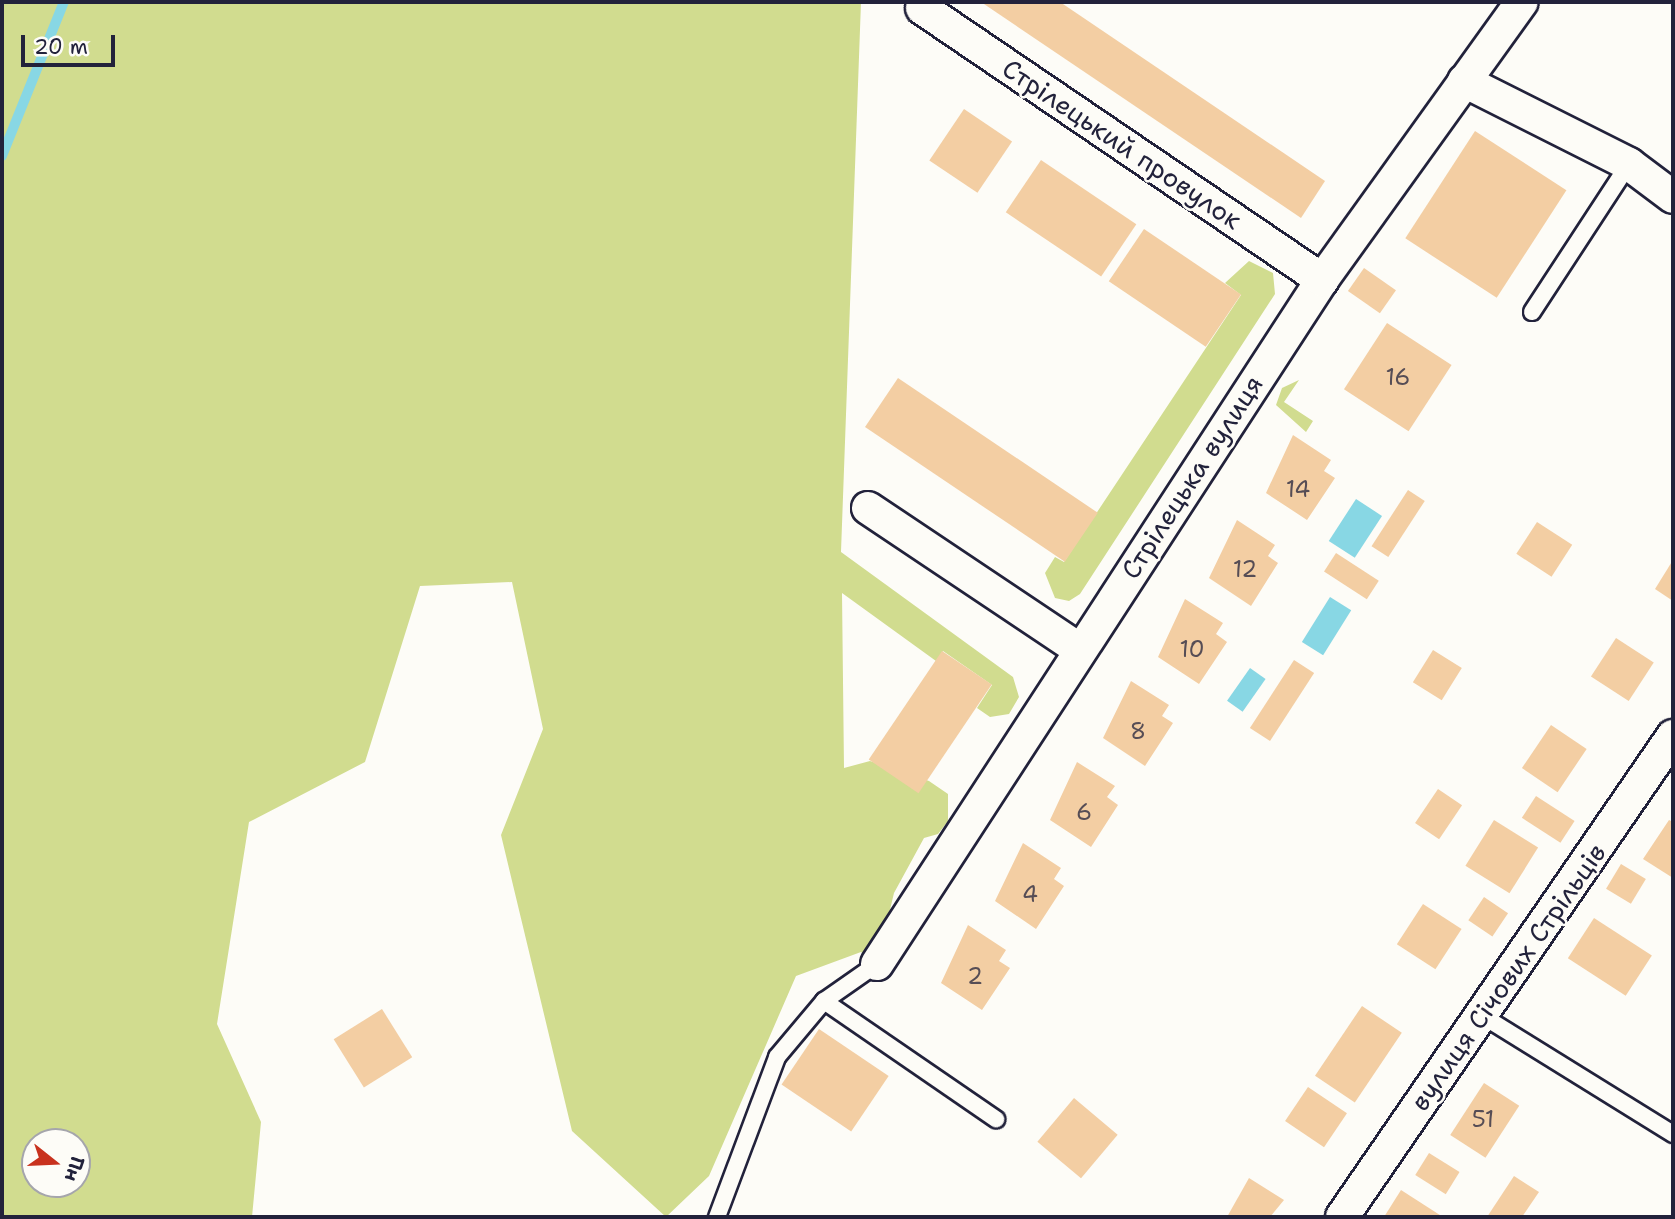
<!DOCTYPE html>
<html>
<head>
<meta charset="utf-8">
<style>
  body { margin:0 }
  #map { position:relative; width:1675px; height:1219px; overflow:hidden; background:#fdfcf7; font-family:"Shantell Sans",sans-serif }
  div>[style] { position:absolute }
  .green>* { inset:0; background:#d1dc8f }
  .water>* { inset:0; background:#88d7e4; transform-origin:0 0 }
  .stream>* { height:10px; margin:-5px; padding:0 5px; transform-origin:5px; border-radius:5px; background:#88d7e4 }
  .building>* { inset:0; background:#f3cea3; transform-origin:0 0 }
  .roads { filter:drop-shadow(2px 0 #22223b) drop-shadow(-2px 0 #22223b) drop-shadow(0 2px #22223b) drop-shadow(0 -2px #22223b) }
  .service>* { height:16px; margin:-8px; padding:0 8px; transform-origin:8px; border-radius:8px; background:#fdfcf7 }
  .minor>* { height:32px; margin:-16px; padding:0 16px; transform-origin:16px; border-radius:16px; background:#fdfcf7 }
  span { translate:-50% -50%; white-space:nowrap; text-align:center; line-height:1.15; -webkit-text-stroke:5px #fdfcf7; paint-order:stroke }
  .number-label { font-size:23px; color:#564d55 }
  .number-label span { -webkit-text-stroke-width:0 }
  .street-label { font-size:26px; color:#22223b }
  .frame { position:absolute; inset:0; border:4px solid #22223b; pointer-events:none }
  .north { position:absolute; left:21px; top:1128px; width:70px; height:70px; box-sizing:border-box; background:#fdfcf7; border:2px solid #a5a5ac; border-radius:50%; rotate:108deg; font-size:19px; font-weight:700; line-height:28px; text-align:center; color:#22223b }
  .north::after { content:''; display:block; margin:auto; width:24px; height:32px; background:#c8321e; clip-path:polygon(50% 0,100% 100%,50% 72%,0 100%) }
  .scale { position:absolute; left:21px; top:35px; width:94px; height:32px; box-sizing:border-box; border:4px solid #22223b; border-top:0; padding-left:9px; font-size:21px; line-height:24px; white-space:nowrap; color:#22223b; -webkit-text-stroke:5px #fdfcf7; paint-order:stroke }
</style>
</head>
<body>
<div id="map">
  <div class="green">
    <div style="clip-path:polygon(evenodd,2px 2px,861px 2px,841px 552px,1013px 677px,1019px 697px,1009px 714px,990px 717px,977px 708px,992px 685px,943px 651px,936px 661px,842px 593px,844px 768px,870px 761px,929px 781px,948px 794px,948px 821px,938px 834px,924px 838px,894px 893px,877px 964px,861px 952px,796px 976px,709px 1176px,666px 1217px,572px 1131px,501px 835px,543px 729px,512px 582px,420px 586px,365px 762px,249px 822px,217px 1024px,261px 1122px,252px 1217px,2px 1217px,2px 2px,35px 1142px,77px 1142px,77px 1184px,35px 1184px,35px 1142px)"></div>
    <div style="clip-path:polygon(1249px 261px,1273px 273px,1275px 294px,1080px 594px,1069px 601px,1055px 598px,1045px 573px,1055px 557px,1064px 562px,1241px 295px,1225px 283px)"></div>
    <div style="clip-path:polygon(1299px 380px,1284px 402px,1313px 421px,1306px 432px,1276px 405px,1282px 388px)"></div>
  </div>
  <div class="water">
    <div style="left:1356px;top:499px;width:31px;height:50px;rotate:33deg"></div>
    <div style="left:1330px;top:597px;width:25px;height:53px;rotate:32deg"></div>
    <div style="left:1250px;top:668px;width:19px;height:40px;rotate:35deg"></div>
  </div>
  <div class="stream">
    <div style="left:2px;top:156px;width:166px;rotate:-68.1deg"></div>
  </div>
  <div class="building">
    <div style="clip-path:polygon(981px 2px,1060px 2px,1325px 181px,1301px 218px)"></div>
    <div style="left:964px;top:109px;width:58px;height:62px;rotate:34deg"></div>
    <div style="left:1475px;top:131px;width:109px;height:128px;rotate:33deg"></div>
    <div style="left:1041px;top:160px;width:115px;height:63px;rotate:34deg"></div>
    <div style="left:1144px;top:229px;width:117px;height:63px;rotate:34deg"></div>
    <div style="left:1364px;top:268px;width:39px;height:28px;rotate:35deg"></div>
    <div style="left:1387px;top:323px;width:77px;height:79px;rotate:33deg"></div>
    <div style="left:898px;top:378px;width:241px;height:59px;rotate:34deg"></div>
    <div style="clip-path:polygon(1293px 435px,1331px 460px,1324px 471px,1335px 478px,1307px 520px,1266px 493px)"></div>
    <div style="left:1408px;top:490px;width:20px;height:67px;rotate:33deg"></div>
    <div style="clip-path:polygon(1237px 520px,1275px 545px,1268px 556px,1278px 563px,1251px 606px,1209px 578px)"></div>
    <div style="left:1537px;top:522px;width:42px;height:38px;rotate:33deg"></div>
    <div style="left:1336px;top:553px;width:51px;height:22px;rotate:33deg"></div>
    <div style="clip-path:polygon(1673px 560px,1673px 601px,1655px 589px)"></div>
    <div style="clip-path:polygon(1185px 599px,1223px 623px,1216px 634px,1227px 642px,1199px 684px,1158px 657px)"></div>
    <div style="left:1616px;top:638px;width:45px;height:46px;rotate:33deg"></div>
    <div style="left:1433px;top:650px;width:34px;height:38px;rotate:32deg"></div>
    <div style="left:942px;top:651px;width:60px;height:131px;rotate:34deg"></div>
    <div style="left:1294px;top:660px;width:24px;height:81px;rotate:33deg"></div>
    <div style="clip-path:polygon(1131px 681px,1169px 705px,1162px 716px,1173px 723px,1145px 766px,1103px 738px)"></div>
    <div style="left:1551px;top:725px;width:43px;height:52px;rotate:34deg"></div>
    <div style="clip-path:polygon(1077px 762px,1115px 786px,1107px 797px,1118px 805px,1091px 847px,1050px 820px)"></div>
    <div style="left:1438px;top:789px;width:29px;height:41px;rotate:34deg"></div>
    <div style="left:1536px;top:796px;width:46px;height:26px;rotate:33deg"></div>
    <div style="left:1494px;top:820px;width:52px;height:54px;rotate:32deg"></div>
    <div style="clip-path:polygon(1669px 820px,1673px 822px,1673px 878px,1643px 859px)"></div>
    <div style="clip-path:polygon(1023px 843px,1061px 868px,1054px 879px,1064px 886px,1036px 929px,995px 901px)"></div>
    <div style="left:1621px;top:864px;width:29px;height:29px;rotate:31deg"></div>
    <div style="left:1484px;top:897px;width:29px;height:28px;rotate:34deg"></div>
    <div style="left:1423px;top:904px;width:46px;height:48px;rotate:33deg"></div>
    <div style="left:1594px;top:918px;width:69px;height:48px;rotate:33deg"></div>
    <div style="clip-path:polygon(968px 925px,1006px 950px,999px 961px,1010px 968px,982px 1010px,941px 983px)"></div>
    <div style="left:1362px;top:1006px;width:48px;height:84px;rotate:34deg"></div>
    <div style="left:382px;top:1009px;width:57px;height:57px;rotate:58deg"></div>
    <div style="left:819px;top:1029px;width:84px;height:67px;rotate:34deg"></div>
    <div style="left:1484px;top:1083px;width:42px;height:62px;rotate:33deg"></div>
    <div style="left:1308px;top:1087px;width:47px;height:41px;rotate:34deg"></div>
    <div style="left:1074px;top:1098px;width:57px;height:57px;rotate:40deg"></div>
    <div style="left:1429px;top:1153px;width:36px;height:26px;rotate:32deg"></div>
    <div style="clip-path:polygon(1514px 1176px,1539px 1192px,1522px 1217px,1487px 1217px)"></div>
    <div style="clip-path:polygon(1249px 1178px,1284px 1200px,1270px 1217px,1227px 1217px)"></div>
    <div style="clip-path:polygon(1401px 1190px,1443px 1217px,1384px 1217px)"></div>
  </div>
  <div class="roads">
    <div class="service">
      <div style="left:1532px;top:312px;width:177px;rotate:-56.8deg"></div>
      <div style="left:824px;top:1001px;width:209px;rotate:34.5deg"></div>
      <div style="left:1481px;top:1015px;width:226px;rotate:31.8deg"></div>
      <div style="left:717px;top:1217px;width:171px;rotate:-69.4deg"></div>
      <div style="left:777px;top:1057px;width:73px;rotate:-50deg"></div>
      <div style="left:824px;top:1001px;width:65px;rotate:-34.9deg"></div>
    </div>
    <div class="minor">
      <div style="left:922px;top:8px;width:484px;rotate:34.2deg"></div>
      <div style="left:1464px;top:81px;width:185px;rotate:26.7deg"></div>
      <div style="left:1629px;top:164px;width:55px;rotate:36.9deg"></div>
      <div style="left:868px;top:508px;width:254px;rotate:33.8deg"></div>
      <div style="left:877px;top:964px;width:816px;rotate:-56.95deg"></div>
      <div style="left:1322px;top:280px;width:342px;rotate:-54.3deg"></div>
      <div style="left:1342px;top:1217px;width:584px;rotate:-55.47deg"></div>
    </div>
  </div>
  <div class="number-label">
    <span style="left:1398px;top:377px">16</span>
    <span style="left:1298px;top:489px">14</span>
    <span style="left:1245px;top:569px">12</span>
    <span style="left:1192px;top:649px">10</span>
    <span style="left:1138px;top:731px">8</span>
    <span style="left:1084px;top:812px">6</span>
    <span style="left:1030px;top:894px">4</span>
    <span style="left:975px;top:976px">2</span>
    <span style="left:1483px;top:1119px">51</span>
  </div>
  <div class="street-label">
    <span style="left:1122px;top:144px;rotate:34deg">Стрілецький провулок</span>
    <span style="left:1192px;top:477px;rotate:-57deg">Стрілецька вулиця</span>
    <span style="left:1508px;top:977px;rotate:-55deg">вулиця Січових Стрільців</span>
  </div>
  <div class="frame"></div>
  <div class="north">Пн</div>
  <div class="scale">20 m</div>
</div>
</body>
</html>
